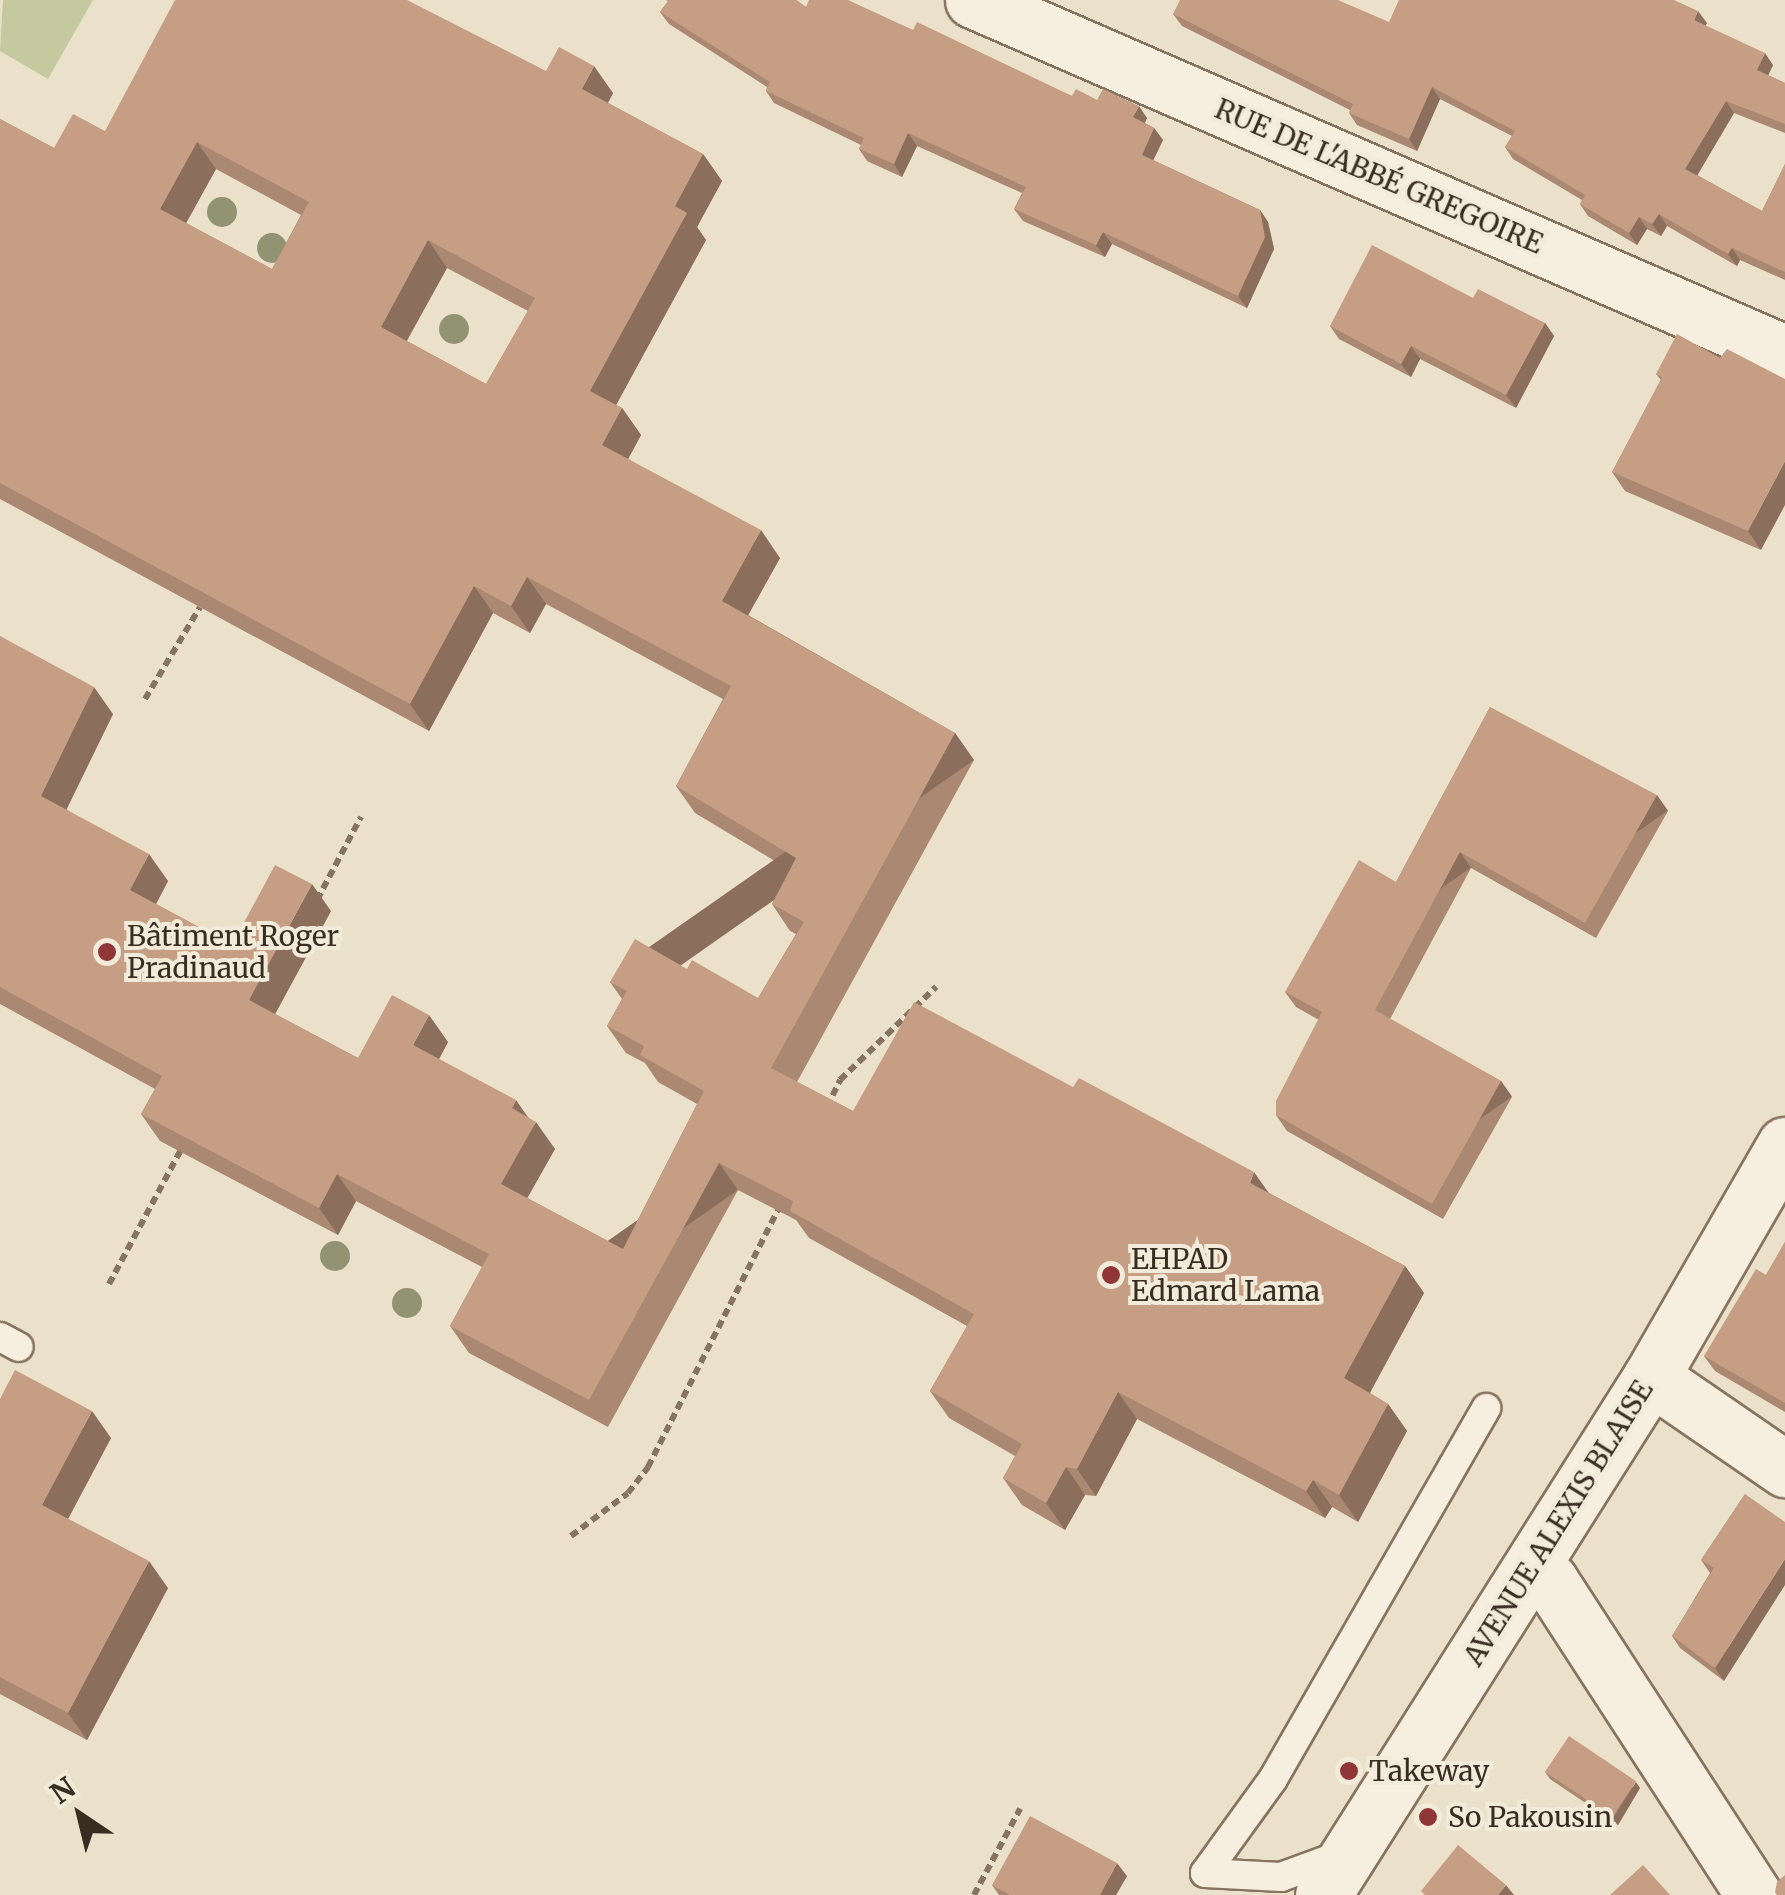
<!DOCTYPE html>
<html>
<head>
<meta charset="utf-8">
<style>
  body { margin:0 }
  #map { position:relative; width:1785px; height:1895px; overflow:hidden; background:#ebe1cb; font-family:Merriweather,serif }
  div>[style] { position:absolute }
  .green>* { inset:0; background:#c5c99f }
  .path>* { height:6px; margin-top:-3px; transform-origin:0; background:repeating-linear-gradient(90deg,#877460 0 8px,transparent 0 13px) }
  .roads { filter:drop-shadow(2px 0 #877460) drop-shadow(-2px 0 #877460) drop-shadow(0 2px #877460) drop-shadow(0 -2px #877460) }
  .service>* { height:28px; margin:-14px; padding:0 14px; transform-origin:14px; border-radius:14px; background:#f6eede }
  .minor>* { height:55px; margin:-27.5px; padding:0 27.5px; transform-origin:27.5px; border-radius:27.5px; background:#f6eede }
  .trees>* { width:30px; height:30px; margin:-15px; border-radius:50%; background:#929373 }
  .wall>* { inset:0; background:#aa8872 }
  .shaded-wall>* { inset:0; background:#8b6f5c; transform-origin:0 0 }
  .building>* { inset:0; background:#c69e84; transform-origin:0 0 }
  .dots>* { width:28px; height:28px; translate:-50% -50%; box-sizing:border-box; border:5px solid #f3ebda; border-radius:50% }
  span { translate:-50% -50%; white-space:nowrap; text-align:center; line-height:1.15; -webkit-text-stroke:8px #f3ebda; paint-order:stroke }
  .street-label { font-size:28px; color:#392d22 }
  .poi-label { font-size:28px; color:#392d22 }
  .left { translate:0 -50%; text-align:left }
  .north { position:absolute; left:30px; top:1765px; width:100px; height:100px; -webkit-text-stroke:8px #f3ebda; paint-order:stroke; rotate:325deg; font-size:28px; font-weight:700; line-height:40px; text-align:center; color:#392d22 }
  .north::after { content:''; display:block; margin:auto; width:35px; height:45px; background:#392d22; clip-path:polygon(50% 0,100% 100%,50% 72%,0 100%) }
</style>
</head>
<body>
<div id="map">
  <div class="green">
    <div style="clip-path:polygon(3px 0,93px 0,48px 79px,0 51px)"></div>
  </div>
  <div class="path">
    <div style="left:145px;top:699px;width:107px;rotate:-59.1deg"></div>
    <div style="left:317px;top:900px;width:94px;rotate:-62.1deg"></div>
    <div style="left:827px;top:1107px;width:30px;rotate:-64deg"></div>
    <div style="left:840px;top:1080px;width:134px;rotate:-44.1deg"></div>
    <div style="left:109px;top:1284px;width:154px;rotate:-61.8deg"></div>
    <div style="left:571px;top:1536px;width:71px;rotate:-37deg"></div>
    <div style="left:628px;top:1493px;width:33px;rotate:-52deg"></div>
    <div style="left:648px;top:1467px;width:295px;rotate:-63.2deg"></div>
    <div style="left:974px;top:1895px;width:98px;rotate:-61.9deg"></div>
  </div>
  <div class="roads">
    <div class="service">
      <div style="left:0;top:1337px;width:21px;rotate:28deg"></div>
      <div style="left:1205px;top:1873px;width:116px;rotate:-54.1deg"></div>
      <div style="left:1273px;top:1779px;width:428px;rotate:-60.1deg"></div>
      <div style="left:1205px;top:1873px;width:76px;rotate:3deg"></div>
      <div style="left:1281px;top:1877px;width:67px;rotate:-20.1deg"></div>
    </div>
    <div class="minor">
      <div style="left:973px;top:0;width:885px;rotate:23.5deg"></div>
      <div style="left:1651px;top:1377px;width:163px;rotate:34.5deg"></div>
      <div style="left:1530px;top:1572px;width:22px;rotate:24deg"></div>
      <div style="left:1550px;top:1581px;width:374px;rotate:57deg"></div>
      <div style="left:1323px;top:1895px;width:613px;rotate:-57.66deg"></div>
      <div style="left:1651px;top:1377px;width:268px;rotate:-60deg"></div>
    </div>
  </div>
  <div class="trees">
    <div style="left:222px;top:212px"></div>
    <div style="left:272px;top:248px"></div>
    <div style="left:454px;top:329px"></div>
    <div style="left:335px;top:1256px"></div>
    <div style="left:407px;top:1303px"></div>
  </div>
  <div class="wall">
    <div style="clip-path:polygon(666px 0,796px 0,806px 7px,913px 30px,1072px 96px,1097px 100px,1147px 118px,1145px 123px,1154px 128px,1163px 140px,1153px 160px,1260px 210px,1268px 222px,1274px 249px,1247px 308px,1112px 244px,1105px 257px,1023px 221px,1014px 209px,1022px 193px,917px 146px,902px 177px,867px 161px,859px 149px,861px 145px,774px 103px,766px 91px,767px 87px,669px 24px,660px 12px,668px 1px)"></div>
    <div style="clip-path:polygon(1173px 14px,1389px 22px,1707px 23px,1705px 26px,1773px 65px,1768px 75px,1785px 83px,1785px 133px,1734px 113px,1697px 175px,1762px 211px,1785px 164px,1785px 280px,1740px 260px,1737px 266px,1667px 226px,1661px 236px,1647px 229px,1637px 245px,1588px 216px,1580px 204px,1582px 200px,1513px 159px,1505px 147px,1512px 136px,1440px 99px,1417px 151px,1357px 125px,1349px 113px,1350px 110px,1182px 26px)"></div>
    <div style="clip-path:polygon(evenodd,546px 71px,613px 93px,608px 103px,703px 154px,722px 181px,697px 227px,706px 240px,616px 405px,622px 408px,641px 435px,628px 459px,780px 558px,748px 615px,955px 733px,974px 760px,797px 1082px,853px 1111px,1269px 1193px,1405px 1266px,1424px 1293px,1370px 1393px,1388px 1404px,1407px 1431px,1358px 1522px,1332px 1507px,1325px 1518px,1137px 1419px,1096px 1496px,1085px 1495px,1065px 1530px,1022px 1505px,1003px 1478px,1015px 1456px,949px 1418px,930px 1391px,967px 1326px,809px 1238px,796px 1220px,738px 1190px,608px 1427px,469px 1353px,450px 1326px,482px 1267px,356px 1201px,338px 1235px,160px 1141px,141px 1114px,155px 1089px,0 1004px,0 636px,113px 714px,66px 809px,168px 881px,156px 904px,232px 945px,331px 911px,275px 1014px,358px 1058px,448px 1042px,439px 1059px,528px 1117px,555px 1149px,527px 1198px,623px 1249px,697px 1104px,658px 1082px,645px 1063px,626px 1053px,607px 1026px,622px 999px,610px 982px,687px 969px,758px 998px,796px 934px,790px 931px,772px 904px,790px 870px,695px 813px,676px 786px,723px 699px,546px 604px,530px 633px,493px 613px,429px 731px,0 499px,0 119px,54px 148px,105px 131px,546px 71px,216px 169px,301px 215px,272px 269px,186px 223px,216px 169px,546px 71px,447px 268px,528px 311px,486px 384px,407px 341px,447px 268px)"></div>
    <div style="clip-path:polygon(1473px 298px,1545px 323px,1554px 336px,1516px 408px,1420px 359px,1411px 377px,1339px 339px,1330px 326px)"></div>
    <div style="clip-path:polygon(1720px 358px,1761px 550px,1625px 491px,1612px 472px,1661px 380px,1656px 374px)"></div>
    <div style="clip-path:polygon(1490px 707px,1668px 811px,1596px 938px,1471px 868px,1390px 1019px,1501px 1081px,1512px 1097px,1443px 1219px,1287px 1131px,1276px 1115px,1319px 1020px,1296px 1007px,1285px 992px,1396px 882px)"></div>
    <div style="clip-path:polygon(1785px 1242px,1785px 1412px,1715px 1371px,1704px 1356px,1766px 1275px)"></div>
    <div style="clip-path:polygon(0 1399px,111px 1438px,68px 1519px,168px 1588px,87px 1740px,0 1694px)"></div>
    <div style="clip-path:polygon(1745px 1494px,1724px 1681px,1680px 1648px,1672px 1636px,1710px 1573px,1701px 1560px)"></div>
    <div style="clip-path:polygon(1545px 1772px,1640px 1788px,1618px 1825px,1550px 1779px)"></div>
    <div style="clip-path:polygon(1127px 1876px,1116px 1895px,999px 1895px,992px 1885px)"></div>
  </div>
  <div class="shaded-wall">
    <div style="clip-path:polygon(1698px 11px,1707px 23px,1702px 32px,1694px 20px)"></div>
    <div style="clip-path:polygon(1765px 53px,1773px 65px,1765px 82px,1757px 70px)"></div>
    <div style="clip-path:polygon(594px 66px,613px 93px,601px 116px,582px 89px)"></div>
    <div style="clip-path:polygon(1432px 87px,1440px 99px,1417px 151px,1409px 139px)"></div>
    <div style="clip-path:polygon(1726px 101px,1734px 113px,1694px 181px,1685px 169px)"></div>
    <div style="clip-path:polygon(1139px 106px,1147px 118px,1141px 129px,1133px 117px)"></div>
    <div style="clip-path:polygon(1154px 128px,1163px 140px,1150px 167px,1142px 155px)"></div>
    <div style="clip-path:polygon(908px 133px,917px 146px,902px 177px,894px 164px)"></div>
    <div style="clip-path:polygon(197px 142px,216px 169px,179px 236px,160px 209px)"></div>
    <div style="clip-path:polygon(703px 154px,722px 181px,697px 227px,706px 240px,609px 418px,590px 391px,675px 206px)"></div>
    <div style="clip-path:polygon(1260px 210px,1268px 222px,1274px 249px,1247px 308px,1238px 296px)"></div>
    <div style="clip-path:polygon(1659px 214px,1667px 226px,1661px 236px,1652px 224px)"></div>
    <div style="clip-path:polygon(1639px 217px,1647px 229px,1637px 245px,1629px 233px)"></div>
    <div style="clip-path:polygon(1103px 232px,1112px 244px,1105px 257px,1096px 245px)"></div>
    <div style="clip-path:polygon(428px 240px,447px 268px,399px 354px,381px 327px)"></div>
    <div style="clip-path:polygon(1732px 248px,1740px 260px,1737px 266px,1728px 254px)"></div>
    <div style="clip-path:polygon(1545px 323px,1554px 336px,1516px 408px,1506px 395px)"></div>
    <div style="clip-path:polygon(1411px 346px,1420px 359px,1411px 377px,1401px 364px)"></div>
    <div style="clip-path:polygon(622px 408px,641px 435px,621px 472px,602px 445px)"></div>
    <div style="clip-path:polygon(1785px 461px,1785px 505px,1761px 550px,1748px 531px)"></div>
    <div style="clip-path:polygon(761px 530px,780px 558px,741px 628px,722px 601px)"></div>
    <div style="clip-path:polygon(527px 577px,546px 604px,530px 633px,511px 606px)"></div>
    <div style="clip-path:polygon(474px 586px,493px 613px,429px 731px,410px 704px)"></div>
    <div style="clip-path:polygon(94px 687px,113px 714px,60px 823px,41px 796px)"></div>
    <div style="left:955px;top:733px;width:33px;height:382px;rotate:55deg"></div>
    <div style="left:1657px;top:795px;width:19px;height:147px;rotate:55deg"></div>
    <div style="left:1460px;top:852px;width:19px;height:179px;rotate:55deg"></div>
    <div style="clip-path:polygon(149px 854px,168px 881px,149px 917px,130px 890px)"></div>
    <div style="clip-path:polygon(312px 884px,331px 911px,268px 1027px,249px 1000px)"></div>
    <div style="clip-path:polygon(429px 1015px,448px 1042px,432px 1072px,413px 1045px)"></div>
    <div style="left:1501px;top:1081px;width:19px;height:141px;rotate:55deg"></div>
    <div style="clip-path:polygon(516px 1100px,534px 1126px,536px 1122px,555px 1149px,520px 1211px,501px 1184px,512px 1108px)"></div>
    <div style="left:719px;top:1163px;width:33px;height:270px;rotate:55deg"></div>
    <div style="clip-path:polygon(1254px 1172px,1273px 1199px,1250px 1183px)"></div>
    <div style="clip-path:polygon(337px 1174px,356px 1201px,338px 1235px,319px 1208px)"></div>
    <div style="clip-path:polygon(1405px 1266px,1424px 1293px,1363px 1405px,1344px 1378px)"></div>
    <div style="clip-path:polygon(1118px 1392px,1137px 1419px,1096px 1496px,1077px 1469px)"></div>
    <div style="clip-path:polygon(1388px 1404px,1407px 1431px,1358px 1522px,1339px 1495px)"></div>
    <div style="clip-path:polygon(92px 1411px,111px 1438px,61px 1532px,42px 1505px)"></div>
    <div style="clip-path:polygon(1066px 1467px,1085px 1495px,1065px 1530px,1046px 1503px)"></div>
    <div style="clip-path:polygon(1313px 1480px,1332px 1507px,1325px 1518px,1306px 1491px)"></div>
    <div style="clip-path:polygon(1785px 1559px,1785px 1585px,1724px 1681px,1715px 1668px)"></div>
    <div style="clip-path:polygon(149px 1561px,168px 1588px,87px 1740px,68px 1713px)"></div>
    <div style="clip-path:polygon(1636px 1782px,1640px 1788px,1618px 1825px,1613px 1818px)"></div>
    <div style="clip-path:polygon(1117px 1863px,1127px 1876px,1116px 1895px,1100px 1895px)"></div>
    <div style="clip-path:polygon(1506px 1885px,1514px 1895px,1498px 1895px)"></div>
  </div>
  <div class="building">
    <div style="clip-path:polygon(evenodd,175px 0,407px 0,546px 71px,559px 47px,594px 66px,582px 89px,703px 154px,675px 206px,687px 213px,590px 391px,622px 408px,602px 445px,761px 530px,722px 601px,955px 733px,771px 1068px,853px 1111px,914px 1002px,1073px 1087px,1079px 1078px,1254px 1172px,1250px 1183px,1405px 1266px,1344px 1378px,1388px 1404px,1339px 1495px,1313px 1480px,1306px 1491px,1118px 1392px,1077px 1469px,1066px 1467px,1046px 1503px,1003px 1478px,1022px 1444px,930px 1391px,974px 1314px,790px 1211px,793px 1201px,719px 1163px,589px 1400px,450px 1326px,489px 1254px,337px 1174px,319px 1208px,141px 1114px,162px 1076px,0 987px,0 636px,94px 687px,41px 796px,149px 854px,130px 890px,232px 945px,275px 865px,312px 884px,249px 1000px,358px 1058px,392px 995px,429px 1015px,413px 1045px,516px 1100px,512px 1108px,536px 1122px,501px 1184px,623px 1249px,704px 1091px,640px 1055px,644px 1046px,607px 1026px,627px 991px,610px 982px,635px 939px,687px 969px,692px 960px,758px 998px,804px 922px,772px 904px,796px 858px,676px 786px,731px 686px,527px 577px,511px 606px,474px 586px,410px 704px,0 483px,0 119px,54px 148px,73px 114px,105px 131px,175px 0,197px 142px,309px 202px,272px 269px,160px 209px,197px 142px,175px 0,428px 240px,535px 298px,486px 384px,381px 327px,428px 240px)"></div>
    <div style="clip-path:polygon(669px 0,796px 0,806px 7px,809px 0,848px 0,913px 30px,917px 22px,1072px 96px,1076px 89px,1097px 100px,1103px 89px,1139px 106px,1133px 117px,1154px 128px,1142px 155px,1260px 210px,1265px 237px,1238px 296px,1103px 232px,1096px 245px,1014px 209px,1026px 187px,908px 133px,894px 164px,859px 149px,864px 138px,766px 91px,770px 82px,660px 12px)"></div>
    <div style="clip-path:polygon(1180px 0,1338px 0,1389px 22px,1399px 0,1674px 0,1698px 11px,1694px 20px,1765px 53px,1757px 70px,1785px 83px,1785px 124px,1726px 101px,1685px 169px,1762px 211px,1785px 164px,1785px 272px,1732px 248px,1728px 254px,1659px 214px,1652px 224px,1639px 217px,1629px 233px,1580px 204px,1585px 195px,1505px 147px,1515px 131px,1432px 87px,1409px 139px,1349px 113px,1353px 104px,1173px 14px)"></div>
    <div style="clip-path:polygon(1372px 245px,1473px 298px,1478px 289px,1545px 323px,1506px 395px,1411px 346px,1401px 364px,1330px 326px)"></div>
    <div style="clip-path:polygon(1677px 334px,1720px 358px,1727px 349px,1785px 379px,1785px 461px,1748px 531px,1612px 472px,1662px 377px,1656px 374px)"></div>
    <div style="clip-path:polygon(1490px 707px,1657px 795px,1585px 923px,1460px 852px,1375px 1010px,1501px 1081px,1432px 1204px,1276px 1115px,1276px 1101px,1322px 1012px,1285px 992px,1359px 860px,1396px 882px)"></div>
    <div style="clip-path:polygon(1785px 1242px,1785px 1403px,1704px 1356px,1756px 1269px,1766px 1275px)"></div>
    <div style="clip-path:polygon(15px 1370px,92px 1411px,42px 1505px,149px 1561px,68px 1713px,0 1677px,0 1399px)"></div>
    <div style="clip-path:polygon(1745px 1494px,1785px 1522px,1785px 1559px,1715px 1668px,1672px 1636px,1714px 1568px,1701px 1560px)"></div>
    <div style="left:1569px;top:1736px;width:81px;height:43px;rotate:34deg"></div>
    <div style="clip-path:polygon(1030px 1816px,1117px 1863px,1100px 1895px,1010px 1895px,992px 1885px)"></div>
    <div style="clip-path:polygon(1458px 1845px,1506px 1885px,1498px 1895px,1425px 1895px,1421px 1891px)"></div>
    <div style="clip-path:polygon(1643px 1865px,1670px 1895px,1610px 1895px)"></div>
    <div style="clip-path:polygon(1785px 1875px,1785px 1895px,1777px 1895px,1775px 1892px,1777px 1882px)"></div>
  </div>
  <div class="dots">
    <div style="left:107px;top:952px;background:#903639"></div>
    <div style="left:1111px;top:1275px;background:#903639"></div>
    <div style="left:1349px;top:1771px;background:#903639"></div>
    <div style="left:1428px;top:1817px;background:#903639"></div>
  </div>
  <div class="street-label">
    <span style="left:1379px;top:176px;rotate:23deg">RUE DE L'ABBÉ GREGOIRE</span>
    <span style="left:1558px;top:1523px;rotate:-58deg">AVENUE ALEXIS BLAISE</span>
  </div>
  <div class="poi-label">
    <span class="left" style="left:127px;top:952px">Bâtiment Roger<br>Pradinaud</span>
    <span class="left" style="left:1131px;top:1275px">EHPAD<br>Edmard Lama</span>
    <span class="left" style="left:1369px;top:1771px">Takeway</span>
    <span class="left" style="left:1448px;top:1817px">So Pakousin</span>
  </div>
  <div class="north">N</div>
</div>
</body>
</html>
